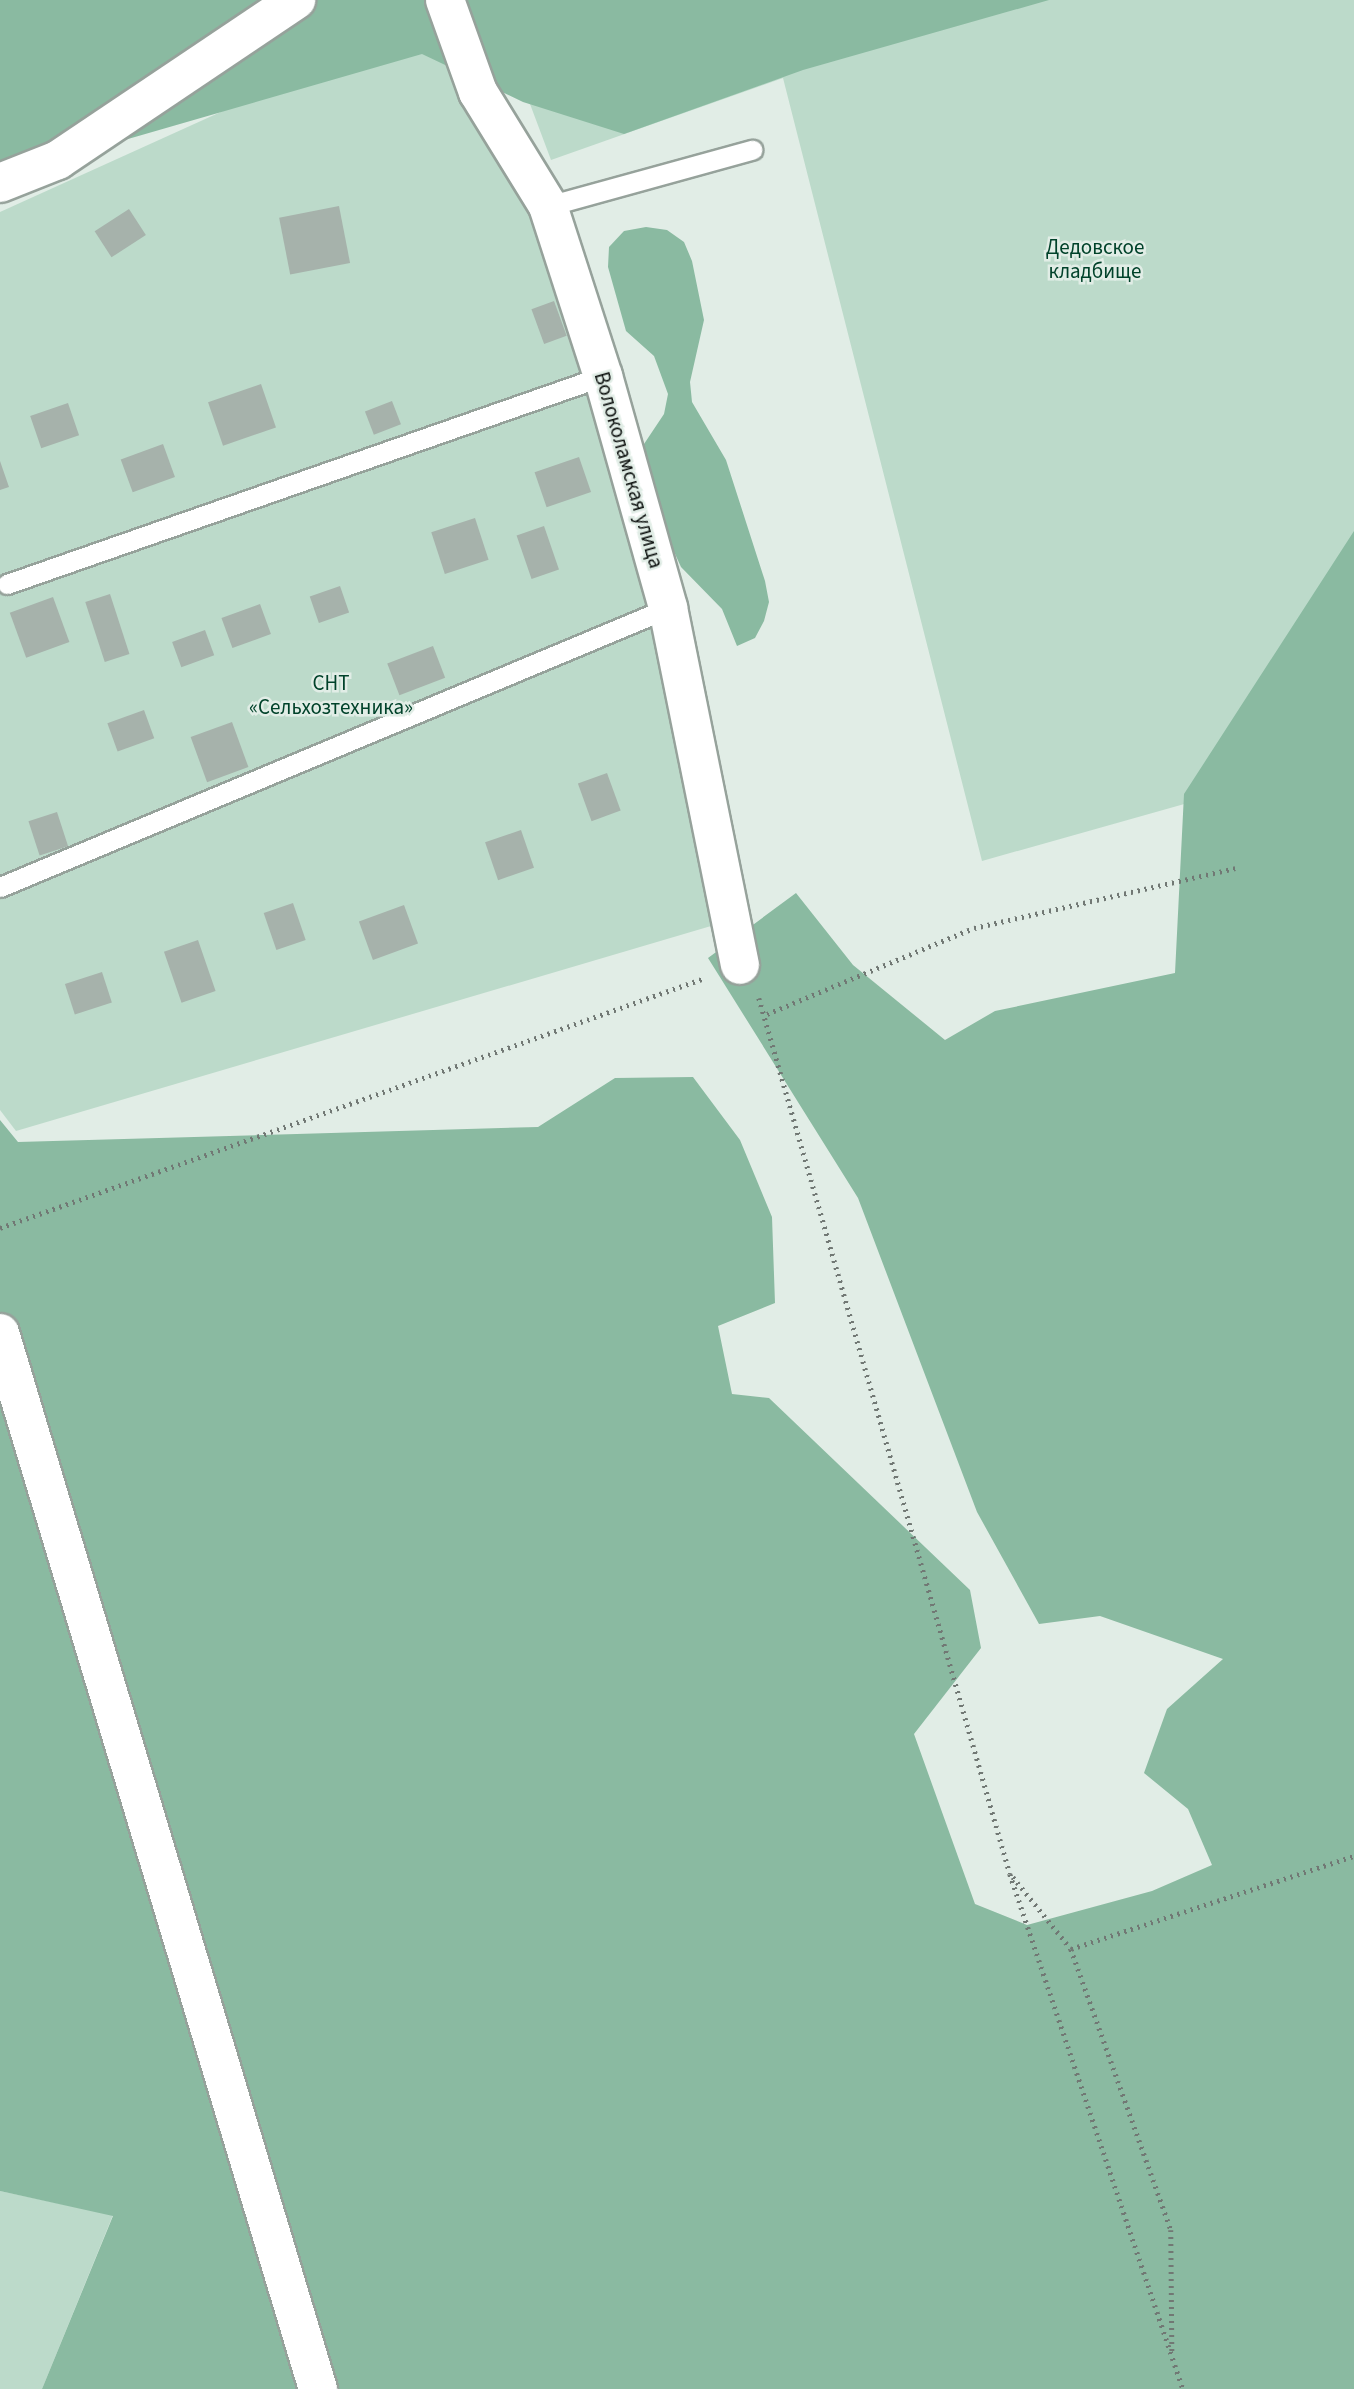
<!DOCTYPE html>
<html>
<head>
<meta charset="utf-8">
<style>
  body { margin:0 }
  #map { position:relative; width:1354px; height:2389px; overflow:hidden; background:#e1ede6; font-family:"Source Sans 3",sans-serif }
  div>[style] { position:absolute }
  .green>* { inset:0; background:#bcdaca }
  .forest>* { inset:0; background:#8abaa1 }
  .building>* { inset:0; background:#a6b2ab; transform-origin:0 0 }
  .path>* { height:4.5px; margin-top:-2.25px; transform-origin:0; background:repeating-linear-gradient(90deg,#717874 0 2px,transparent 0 7px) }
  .roads { filter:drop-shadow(2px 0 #96a29b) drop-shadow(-2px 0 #96a29b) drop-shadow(0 2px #96a29b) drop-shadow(0 -2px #96a29b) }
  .service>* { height:19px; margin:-9.5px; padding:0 9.5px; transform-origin:9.5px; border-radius:9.5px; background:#fff }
  .minor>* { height:38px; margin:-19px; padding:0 19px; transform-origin:19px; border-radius:19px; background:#fff }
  span { translate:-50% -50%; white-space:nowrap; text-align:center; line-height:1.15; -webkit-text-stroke:5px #e1ede6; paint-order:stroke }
  .park-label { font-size:21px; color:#00422a }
  .street-label { font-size:21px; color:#0c100e }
</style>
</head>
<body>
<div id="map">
  <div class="green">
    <div style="clip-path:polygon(491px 0,1354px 0,1354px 756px,982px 861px,783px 78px,551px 160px)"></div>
    <div style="clip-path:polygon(426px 19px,543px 238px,595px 403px,661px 652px,711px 926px,16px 1131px,0 1110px,0 212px)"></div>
    <div style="clip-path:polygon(0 2191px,113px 2215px,42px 2389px,0 2389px)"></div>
  </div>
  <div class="forest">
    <div style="clip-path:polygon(0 0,1049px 0,803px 70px,624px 134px,523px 102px,422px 54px,0 176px)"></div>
    <div style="clip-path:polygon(646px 227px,667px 230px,684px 242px,692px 261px,704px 320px,690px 382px,692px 402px,726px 460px,765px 581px,769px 602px,764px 621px,755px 638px,737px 646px,722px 609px,681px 567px,655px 510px,640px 450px,664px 414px,668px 394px,654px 356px,626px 331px,608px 267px,609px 247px,624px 231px)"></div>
    <div style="clip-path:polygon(1354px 531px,1354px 2389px,42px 2389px,113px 2216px,0 2191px,0 1120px,18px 1142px,538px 1127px,615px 1078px,693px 1077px,740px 1140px,772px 1217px,775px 1303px,718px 1326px,732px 1394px,769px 1398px,970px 1590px,981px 1648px,914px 1734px,975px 1904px,1027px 1925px,1152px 1891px,1212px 1865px,1188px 1809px,1144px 1773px,1167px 1709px,1223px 1659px,1100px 1616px,1039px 1624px,977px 1512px,858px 1198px,708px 958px,796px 893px,853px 965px,945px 1040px,995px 1011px,1175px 973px,1184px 794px)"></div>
  </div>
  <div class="building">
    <div style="left:339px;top:206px;width:58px;height:61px;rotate:79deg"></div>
    <div style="left:129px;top:209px;width:31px;height:41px;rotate:57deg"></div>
    <div style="left:554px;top:301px;width:37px;height:24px;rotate:70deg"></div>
    <div style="left:261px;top:384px;width:46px;height:56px;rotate:71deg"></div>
    <div style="left:392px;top:401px;width:25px;height:29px;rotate:69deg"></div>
    <div style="left:68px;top:403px;width:34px;height:40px;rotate:71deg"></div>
    <div style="left:163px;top:444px;width:35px;height:45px;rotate:70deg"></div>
    <div style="left:579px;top:457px;width:37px;height:47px;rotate:71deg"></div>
    <div style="clip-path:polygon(0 461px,9px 487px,0 490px)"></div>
    <div style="left:475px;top:518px;width:44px;height:46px;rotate:72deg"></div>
    <div style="left:544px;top:526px;width:46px;height:29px;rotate:71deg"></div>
    <div style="left:340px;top:586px;width:28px;height:32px;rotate:71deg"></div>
    <div style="left:110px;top:594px;width:63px;height:26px;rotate:72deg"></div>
    <div style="left:53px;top:597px;width:48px;height:46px;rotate:70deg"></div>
    <div style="left:260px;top:604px;width:32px;height:41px;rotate:70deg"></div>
    <div style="left:205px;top:630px;width:27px;height:35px;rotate:70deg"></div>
    <div style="left:433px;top:646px;width:34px;height:49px;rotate:69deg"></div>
    <div style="left:144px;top:710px;width:30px;height:39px;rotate:70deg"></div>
    <div style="left:232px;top:722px;width:48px;height:44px;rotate:70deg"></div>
    <div style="left:607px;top:773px;width:40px;height:31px;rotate:70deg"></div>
    <div style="left:57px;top:812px;width:36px;height:30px;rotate:72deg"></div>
    <div style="left:521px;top:830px;width:40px;height:38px;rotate:71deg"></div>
    <div style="left:293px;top:903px;width:39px;height:31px;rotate:71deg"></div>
    <div style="left:404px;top:905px;width:41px;height:48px;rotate:70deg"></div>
    <div style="left:198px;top:940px;width:54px;height:36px;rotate:71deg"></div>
    <div style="left:102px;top:972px;width:32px;height:39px;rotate:72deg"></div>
  </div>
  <div class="path">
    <div style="left:759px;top:998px;width:911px;rotate:74.01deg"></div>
    <div style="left:1010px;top:1874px;width:543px;rotate:71.43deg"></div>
    <div style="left:767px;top:1014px;width:224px;rotate:-22.6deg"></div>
    <div style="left:974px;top:928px;width:268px;rotate:-12.9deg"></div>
    <div style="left:0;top:1228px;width:748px;rotate:-19.53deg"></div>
    <div style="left:1013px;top:1877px;width:92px;rotate:51.1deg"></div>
    <div style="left:1071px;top:1949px;width:298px;rotate:70.4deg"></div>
    <div style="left:1171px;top:2230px;width:122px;rotate:89.5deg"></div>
    <div style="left:1071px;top:1949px;width:298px;rotate:-18.2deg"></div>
  </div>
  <div class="roads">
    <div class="service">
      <div style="left:548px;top:206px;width:212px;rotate:-15.4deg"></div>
      <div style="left:7px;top:584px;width:631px;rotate:-19.24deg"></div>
      <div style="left:0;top:887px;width:724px;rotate:-22.67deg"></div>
    </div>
    <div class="minor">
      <div style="left:445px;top:0;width:98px;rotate:70.3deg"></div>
      <div style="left:478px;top:92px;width:134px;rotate:58.4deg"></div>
      <div style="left:548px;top:206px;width:179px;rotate:72.1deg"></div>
      <div style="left:603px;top:376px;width:241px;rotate:74.3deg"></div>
      <div style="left:668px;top:608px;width:364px;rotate:78.6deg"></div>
      <div style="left:0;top:183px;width:62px;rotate:-21.6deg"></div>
      <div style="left:58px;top:160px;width:287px;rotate:-33.9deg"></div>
      <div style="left:0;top:1333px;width:1103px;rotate:73.24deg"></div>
    </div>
  </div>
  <div class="park-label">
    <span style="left:1095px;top:259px">Дедовское<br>кладбище</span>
    <span style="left:331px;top:695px">СНТ<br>«Сельхозтехника»</span>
  </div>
  <div class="street-label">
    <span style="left:629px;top:470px;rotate:74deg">Волоколамская улица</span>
  </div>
</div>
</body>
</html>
